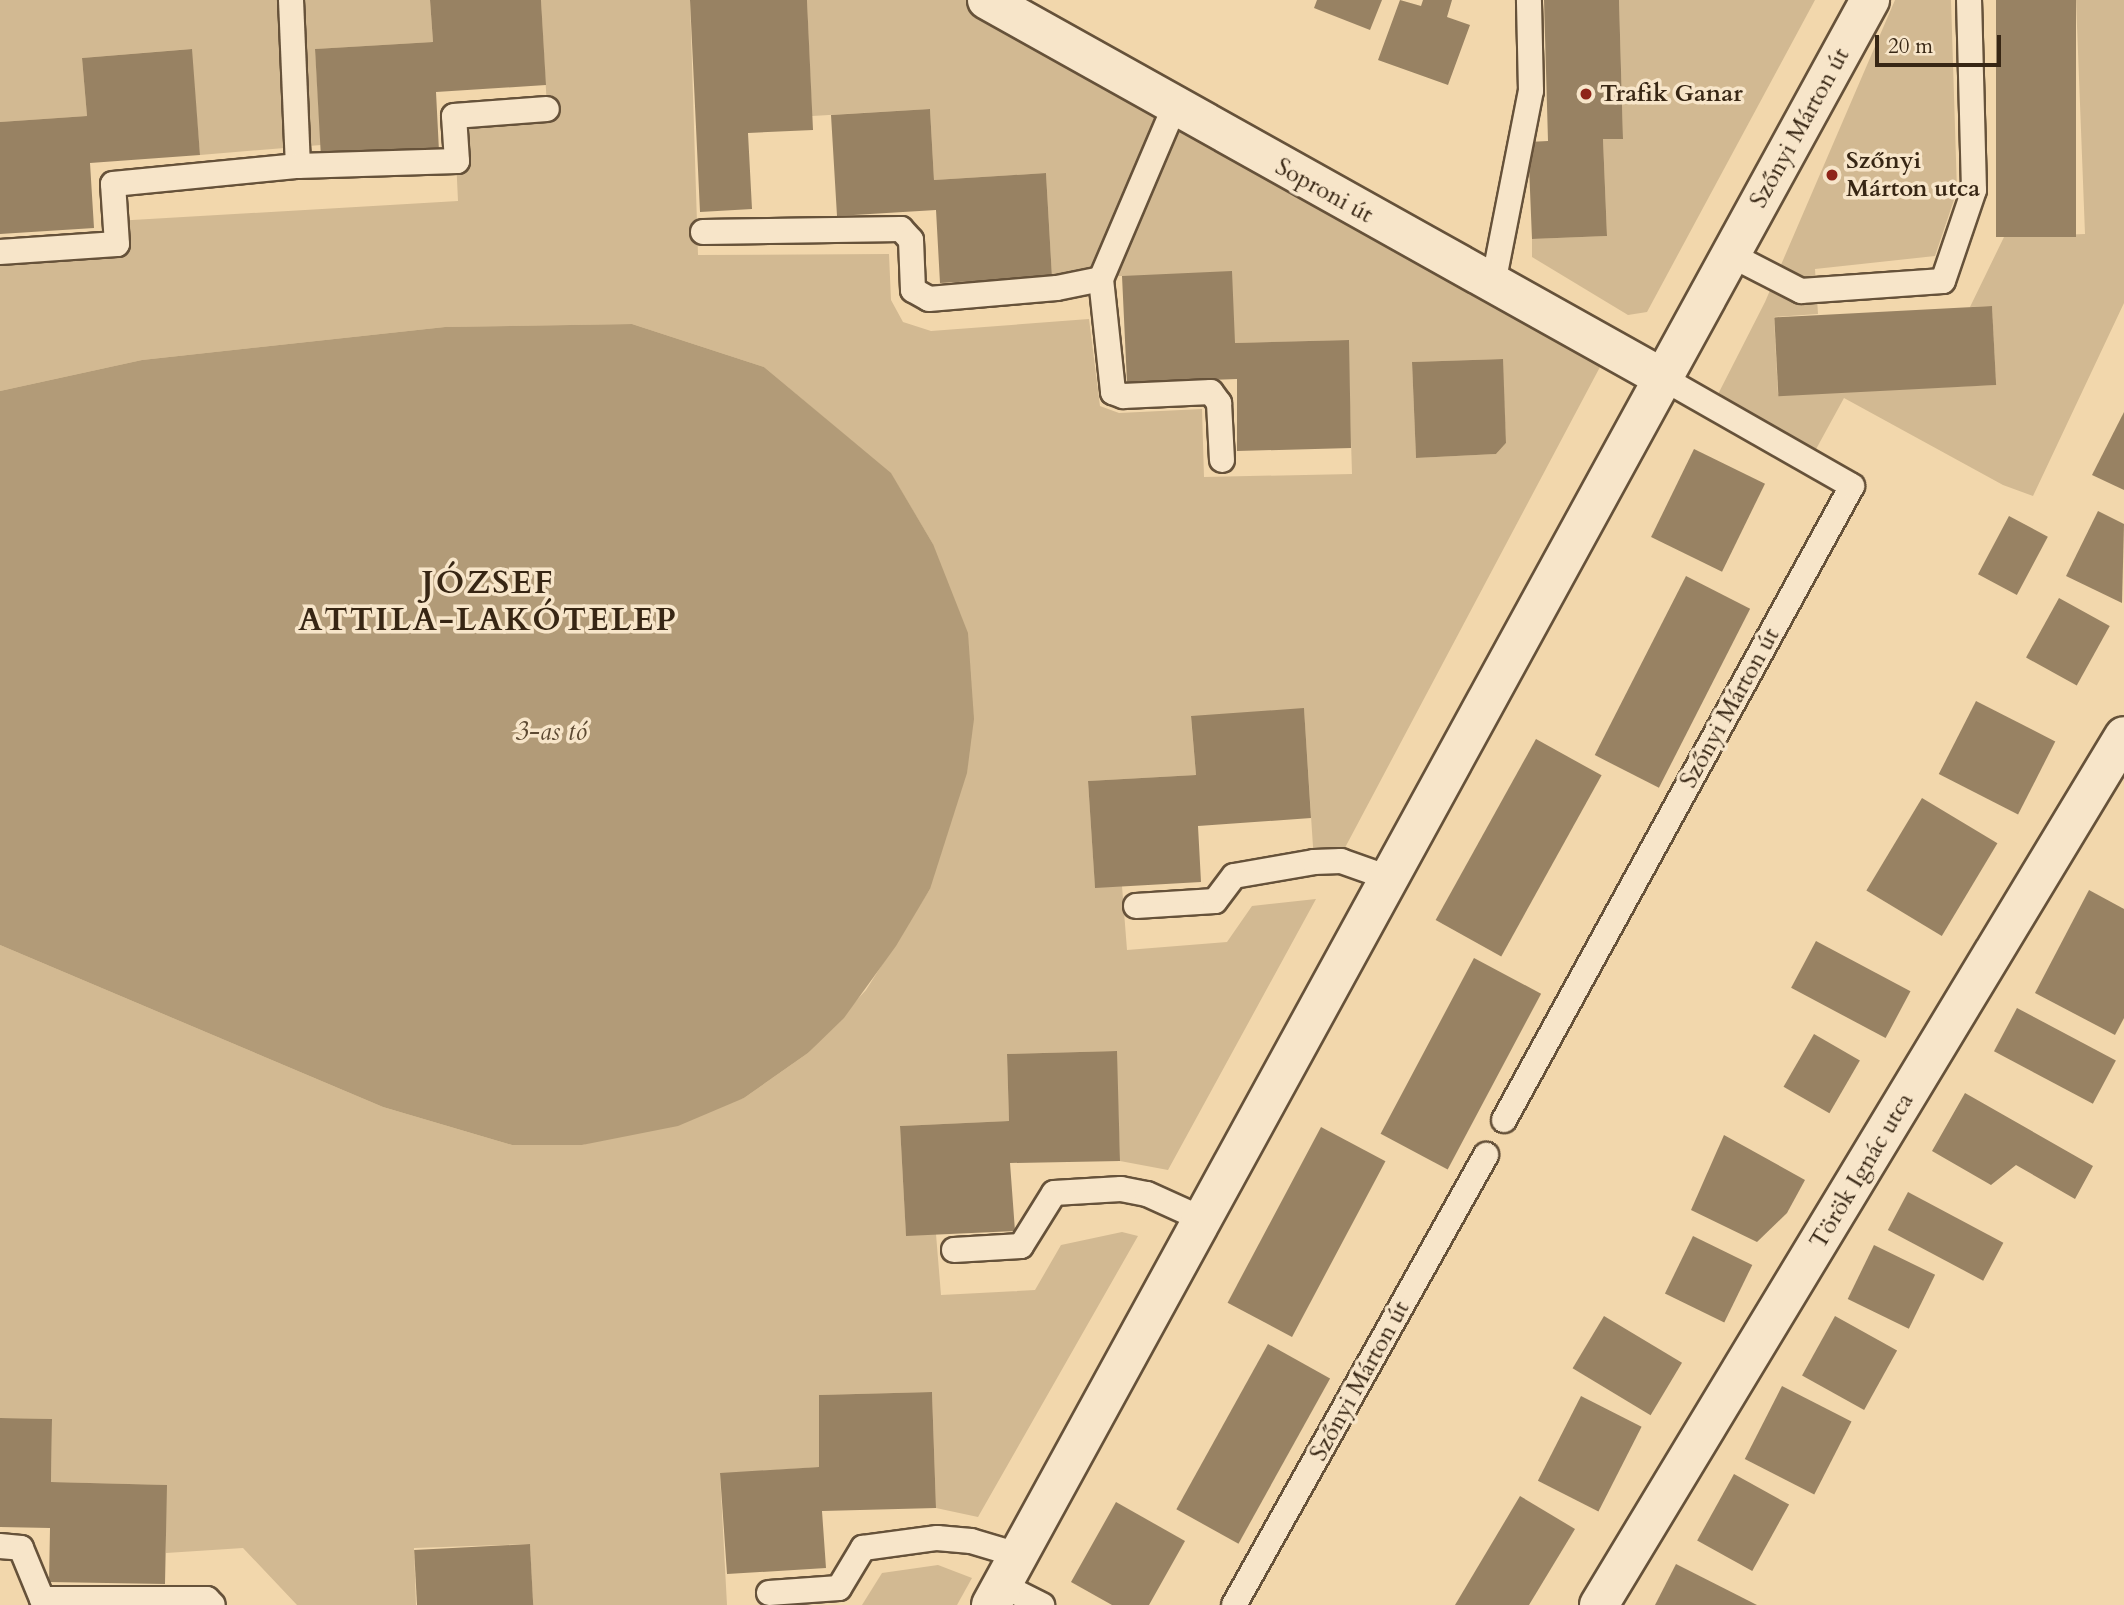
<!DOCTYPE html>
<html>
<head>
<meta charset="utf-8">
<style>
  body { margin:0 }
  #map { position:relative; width:2124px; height:1605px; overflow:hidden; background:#f2d7ac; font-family:Cardo,serif }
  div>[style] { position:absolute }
  .green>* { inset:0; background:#d2b992 }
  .water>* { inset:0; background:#b29b78 }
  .building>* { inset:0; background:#988263; transform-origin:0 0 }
  .roads { filter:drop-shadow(2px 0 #66523a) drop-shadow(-2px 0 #66523a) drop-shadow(0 2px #66523a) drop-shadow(0 -2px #66523a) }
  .lane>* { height:24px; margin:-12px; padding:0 12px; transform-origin:12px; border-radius:12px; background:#f7e5c9 }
  .street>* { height:38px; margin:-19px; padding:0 19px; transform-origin:19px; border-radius:19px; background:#f7e5c9 }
  .dots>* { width:19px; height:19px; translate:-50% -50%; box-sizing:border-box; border:4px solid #f7e5c9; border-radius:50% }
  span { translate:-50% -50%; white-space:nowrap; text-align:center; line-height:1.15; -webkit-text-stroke:7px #f7e5c9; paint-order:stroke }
  .poi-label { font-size:24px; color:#372614; font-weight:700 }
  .left { translate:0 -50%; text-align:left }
  .street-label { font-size:24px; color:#372614 }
  .water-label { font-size:26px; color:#5c4932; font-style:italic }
  .district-label { font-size:32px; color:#372614; font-weight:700; letter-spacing:2px }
  .scale { position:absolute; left:1875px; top:35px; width:126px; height:32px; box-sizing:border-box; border:4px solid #372614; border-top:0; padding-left:9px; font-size:21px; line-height:24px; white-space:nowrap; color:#372614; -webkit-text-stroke:5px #f7e5c9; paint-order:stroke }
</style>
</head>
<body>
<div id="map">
  <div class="green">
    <div style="clip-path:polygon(0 0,430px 0,433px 42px,315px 49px,321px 145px,200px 155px,191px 49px,82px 58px,87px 116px,0 122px)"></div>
    <div style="clip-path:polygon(evenodd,541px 0,690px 0,698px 255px,889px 254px,891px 300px,903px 322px,931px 331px,1089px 319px,1100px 406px,1119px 413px,1202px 409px,1204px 477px,1352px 474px,1348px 340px,1235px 343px,1122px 276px,1052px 277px,1046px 173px,934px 180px,930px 109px,812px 116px,807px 0,987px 0,1609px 350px,1339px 859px,1314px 862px,1304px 709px,1191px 717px,1196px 775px,1088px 781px,1095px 887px,1122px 886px,1127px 950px,1227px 942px,1252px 906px,1316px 899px,1168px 1170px,1120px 1161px,1116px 1051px,1007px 1054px,1009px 1121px,900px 1126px,906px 1235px,936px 1234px,941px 1295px,1035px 1290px,1061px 1245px,1122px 1232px,1138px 1236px,978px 1517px,936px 1508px,932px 1392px,819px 1395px,819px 1467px,720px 1474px,727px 1605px,533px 1605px,530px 1544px,414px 1548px,416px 1605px,297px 1605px,243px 1548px,166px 1553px,166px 1485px,51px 1482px,52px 1419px,0 1418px,0 945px,383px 1107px,512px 1145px,582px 1145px,744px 1098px,808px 1053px,866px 990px,930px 889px,933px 544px,891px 474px,764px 367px,632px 324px,445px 327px,142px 360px,0 391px,0 252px,116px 244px,115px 221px,458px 201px,454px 116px,547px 108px,541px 0,1502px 359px,1506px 443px,1496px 454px,1416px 458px,1412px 362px,1502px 359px)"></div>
    <div style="clip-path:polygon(1619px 0,1815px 0,1647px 312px,1628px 315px,1532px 257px,1532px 239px,1607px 236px,1603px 139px,1623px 139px)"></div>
    <div style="clip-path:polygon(1895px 0,1951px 0,1957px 191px,1935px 256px,1815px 269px,1818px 314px,1774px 317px,1778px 394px,1996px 385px,1992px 306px,1970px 307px,2004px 237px,2085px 234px,2076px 0,2124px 0,2124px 303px,2033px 496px,2003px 485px,1844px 398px,1809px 462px,1712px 406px,1765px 302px)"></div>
    <div style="clip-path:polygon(938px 1565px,972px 1578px,957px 1605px,862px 1605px,882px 1573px)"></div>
  </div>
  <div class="water">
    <div style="clip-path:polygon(632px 324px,764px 367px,891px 473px,933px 544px,968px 633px,974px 719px,967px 773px,930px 889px,896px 946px,844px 1018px,808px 1053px,744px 1098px,678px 1126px,582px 1145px,512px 1145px,383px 1107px,0 945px,0 391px,142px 360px,445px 327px)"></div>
  </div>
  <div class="building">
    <div style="clip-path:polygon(430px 0,541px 0,546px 85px,436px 92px,439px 151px,321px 158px,315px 49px,433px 42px)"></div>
    <div style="clip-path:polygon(690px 0,807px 0,813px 130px,748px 133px,752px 209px,700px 212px)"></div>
    <div style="clip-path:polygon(1317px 0,1382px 0,1370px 30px,1314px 8px)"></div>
    <div style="clip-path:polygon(1400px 0,1421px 6px,1423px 0,1452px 0,1447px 17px,1470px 25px,1448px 85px,1378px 60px)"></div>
    <div style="clip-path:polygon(1544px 0,1619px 0,1623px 139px,1603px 139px,1607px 236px,1532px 239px,1528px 142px,1548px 141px)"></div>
    <div style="left:1996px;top:0;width:80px;height:237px"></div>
    <div style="clip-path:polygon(192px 49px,200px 155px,90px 163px,94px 228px,0 234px,0 122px,87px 116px,82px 58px)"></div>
    <div style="clip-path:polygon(930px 109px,934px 180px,1046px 173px,1052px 277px,940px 283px,936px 210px,837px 216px,831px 115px)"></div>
    <div style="clip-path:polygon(1232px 271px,1235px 343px,1349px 340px,1351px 448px,1237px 451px,1237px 379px,1127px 383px,1122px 276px)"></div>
    <div style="left:1992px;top:306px;width:79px;height:218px;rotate:87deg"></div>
    <div style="clip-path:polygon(1503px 359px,1506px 443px,1496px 454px,1416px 458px,1412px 362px)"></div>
    <div style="clip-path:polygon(2124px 412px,2124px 490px,2092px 475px)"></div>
    <div style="left:1694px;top:449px;width:79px;height:98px;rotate:26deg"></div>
    <div style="clip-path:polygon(2098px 511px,2124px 524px,2122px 603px,2066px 576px)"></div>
    <div style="left:2009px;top:516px;width:44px;height:66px;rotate:28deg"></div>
    <div style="left:1686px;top:576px;width:72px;height:201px;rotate:27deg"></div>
    <div style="left:2059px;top:598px;width:58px;height:68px;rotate:29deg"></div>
    <div style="left:1976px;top:701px;width:89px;height:82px;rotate:27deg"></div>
    <div style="clip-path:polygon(1304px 708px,1311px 818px,1198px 826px,1201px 882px,1095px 888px,1088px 781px,1196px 775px,1191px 716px)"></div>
    <div style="left:1536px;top:739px;width:75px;height:207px;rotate:29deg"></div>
    <div style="left:1922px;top:798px;width:88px;height:108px;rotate:31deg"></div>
    <div style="clip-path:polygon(2089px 890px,2124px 909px,2124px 1018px,2115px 1035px,2035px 993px)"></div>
    <div style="left:1816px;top:941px;width:107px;height:53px;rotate:28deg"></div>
    <div style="left:1474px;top:958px;width:76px;height:199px;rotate:28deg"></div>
    <div style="left:2017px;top:1008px;width:112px;height:49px;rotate:28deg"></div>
    <div style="left:1814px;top:1034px;width:53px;height:61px;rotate:30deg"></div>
    <div style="clip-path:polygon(1117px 1051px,1120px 1161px,1010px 1163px,1015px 1231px,906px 1236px,900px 1126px,1009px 1121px,1007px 1054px)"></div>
    <div style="clip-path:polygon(1965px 1093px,2093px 1166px,2075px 1199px,2016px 1165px,1991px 1185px,1932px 1151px)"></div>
    <div style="left:1321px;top:1127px;width:73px;height:199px;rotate:28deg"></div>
    <div style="clip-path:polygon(1724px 1135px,1805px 1180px,1787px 1213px,1757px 1242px,1691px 1210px)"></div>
    <div style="left:1908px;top:1192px;width:108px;height:43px;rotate:28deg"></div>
    <div style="left:1693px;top:1236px;width:66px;height:64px;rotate:26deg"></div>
    <div style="left:1874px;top:1245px;width:68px;height:60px;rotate:26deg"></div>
    <div style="left:1604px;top:1316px;width:91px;height:61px;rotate:31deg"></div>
    <div style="left:1835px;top:1316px;width:71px;height:68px;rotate:29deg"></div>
    <div style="left:1268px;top:1344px;width:71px;height:189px;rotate:29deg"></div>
    <div style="left:1782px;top:1386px;width:78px;height:82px;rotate:27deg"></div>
    <div style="clip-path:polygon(932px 1392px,936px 1508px,822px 1511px,826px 1568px,727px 1574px,720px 1473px,819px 1467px,819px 1395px)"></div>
    <div style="left:1581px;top:1396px;width:68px;height:95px;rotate:27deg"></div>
    <div style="clip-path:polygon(0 1418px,52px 1419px,51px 1482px,167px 1485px,165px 1584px,49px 1582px,50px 1528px,0 1527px)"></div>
    <div style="left:1734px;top:1474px;width:63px;height:76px;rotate:29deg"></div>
    <div style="clip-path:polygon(1520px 1496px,1575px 1529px,1529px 1605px,1455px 1605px)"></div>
    <div style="clip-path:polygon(1116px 1502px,1185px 1541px,1149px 1605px,1112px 1605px,1071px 1582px)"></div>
    <div style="left:530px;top:1544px;width:61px;height:116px;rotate:87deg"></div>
    <div style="clip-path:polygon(1676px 1564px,1757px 1605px,1655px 1605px)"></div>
  </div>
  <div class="roads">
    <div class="lane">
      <div style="left:291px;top:0;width:166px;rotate:87.6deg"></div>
      <div style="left:703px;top:232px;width:198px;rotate:-0.9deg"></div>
      <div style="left:901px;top:229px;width:15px;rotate:48deg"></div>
      <div style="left:911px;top:240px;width:50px;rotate:87.7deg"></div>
      <div style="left:913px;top:290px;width:18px;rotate:29deg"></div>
      <div style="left:929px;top:299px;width:128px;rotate:-4.9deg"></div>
      <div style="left:1057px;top:288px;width:45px;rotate:-11.6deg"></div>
      <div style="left:1101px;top:279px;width:186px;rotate:-66.9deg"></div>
      <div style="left:0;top:252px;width:117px;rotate:-3.9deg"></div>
      <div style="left:117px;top:244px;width:60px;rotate:-93.8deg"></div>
      <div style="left:113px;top:184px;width:186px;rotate:-5.6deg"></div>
      <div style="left:298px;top:166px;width:159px;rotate:-1.8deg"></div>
      <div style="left:457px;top:161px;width:45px;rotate:-93.8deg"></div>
      <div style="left:454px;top:116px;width:93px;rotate:-4.3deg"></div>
      <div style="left:1731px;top:255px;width:79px;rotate:27.2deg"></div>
      <div style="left:1801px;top:291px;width:142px;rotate:-4deg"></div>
      <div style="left:1943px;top:281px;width:96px;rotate:-71.2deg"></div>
      <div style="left:1974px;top:190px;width:190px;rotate:-91.5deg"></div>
      <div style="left:1101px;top:279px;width:114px;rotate:83.9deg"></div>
      <div style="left:1113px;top:392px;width:11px;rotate:22deg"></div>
      <div style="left:1123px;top:396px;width:88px;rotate:-2.6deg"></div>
      <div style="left:1211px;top:392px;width:14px;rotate:54deg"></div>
      <div style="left:1219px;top:403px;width:57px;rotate:87deg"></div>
      <div style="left:1493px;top:284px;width:197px;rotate:-78.9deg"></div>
      <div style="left:1531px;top:91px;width:91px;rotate:-91.3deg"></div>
      <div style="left:1136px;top:906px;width:79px;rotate:-3.6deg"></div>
      <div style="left:1215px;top:901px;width:31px;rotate:-53deg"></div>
      <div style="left:1234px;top:876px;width:81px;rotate:-9.9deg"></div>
      <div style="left:1314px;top:862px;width:27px;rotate:-2deg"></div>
      <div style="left:1341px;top:861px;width:51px;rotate:19.5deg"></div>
      <div style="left:1504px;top:1120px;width:723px;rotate:-61.24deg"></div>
      <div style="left:1852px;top:486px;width:218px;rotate:-150.3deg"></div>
      <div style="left:954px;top:1250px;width:67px;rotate:-3.4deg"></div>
      <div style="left:1021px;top:1246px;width:62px;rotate:-58.1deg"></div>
      <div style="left:1054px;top:1193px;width:67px;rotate:-3.4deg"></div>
      <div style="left:1121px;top:1189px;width:26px;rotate:11deg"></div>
      <div style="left:1147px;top:1194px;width:60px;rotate:24.4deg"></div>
      <div style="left:0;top:1546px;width:21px;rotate:5deg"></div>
      <div style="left:21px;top:1548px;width:55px;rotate:67.6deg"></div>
      <div style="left:42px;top:1599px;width:165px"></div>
      <div style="left:207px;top:1599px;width:8px;rotate:45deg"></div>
      <div style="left:1002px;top:1585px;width:45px;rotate:26.6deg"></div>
      <div style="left:769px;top:1593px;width:70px;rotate:-4.1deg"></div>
      <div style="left:839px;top:1588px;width:47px;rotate:-59deg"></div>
      <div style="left:863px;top:1548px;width:75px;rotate:-7.7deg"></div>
      <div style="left:937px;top:1538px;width:34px;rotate:5deg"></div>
      <div style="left:971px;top:1541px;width:49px;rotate:16.6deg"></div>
      <div style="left:1234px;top:1605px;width:516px;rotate:-60.75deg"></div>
    </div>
    <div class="street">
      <div style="left:987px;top:0;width:775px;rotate:29.21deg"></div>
      <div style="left:991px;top:1605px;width:1830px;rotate:-61.29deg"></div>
      <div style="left:1599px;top:1605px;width:1015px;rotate:-58.86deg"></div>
    </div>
  </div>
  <div class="dots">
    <div style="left:1586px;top:94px;background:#8f2418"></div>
    <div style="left:1832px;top:175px;background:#8f2418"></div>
  </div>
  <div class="poi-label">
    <span class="left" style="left:1600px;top:94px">Trafik Ganar</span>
    <span class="left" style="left:1846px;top:175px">Szőnyi<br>Márton utca</span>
  </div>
  <div class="street-label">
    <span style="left:1800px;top:128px;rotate:-61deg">Szőnyi Márton út</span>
    <span style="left:1324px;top:191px;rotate:29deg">Soproni út</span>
    <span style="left:1730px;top:708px;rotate:-61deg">Szőnyi Márton út</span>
    <span style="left:1862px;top:1171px;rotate:-59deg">Török Ignác utca</span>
    <span style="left:1360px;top:1381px;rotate:-61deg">Szőnyi Márton út</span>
  </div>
  <div class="water-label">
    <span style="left:551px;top:732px">3-as tó</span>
  </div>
  <div class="district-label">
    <span style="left:488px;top:602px">JÓZSEF<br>ATTILA-LAKÓTELEP</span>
  </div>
  <div class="scale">20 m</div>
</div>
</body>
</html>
